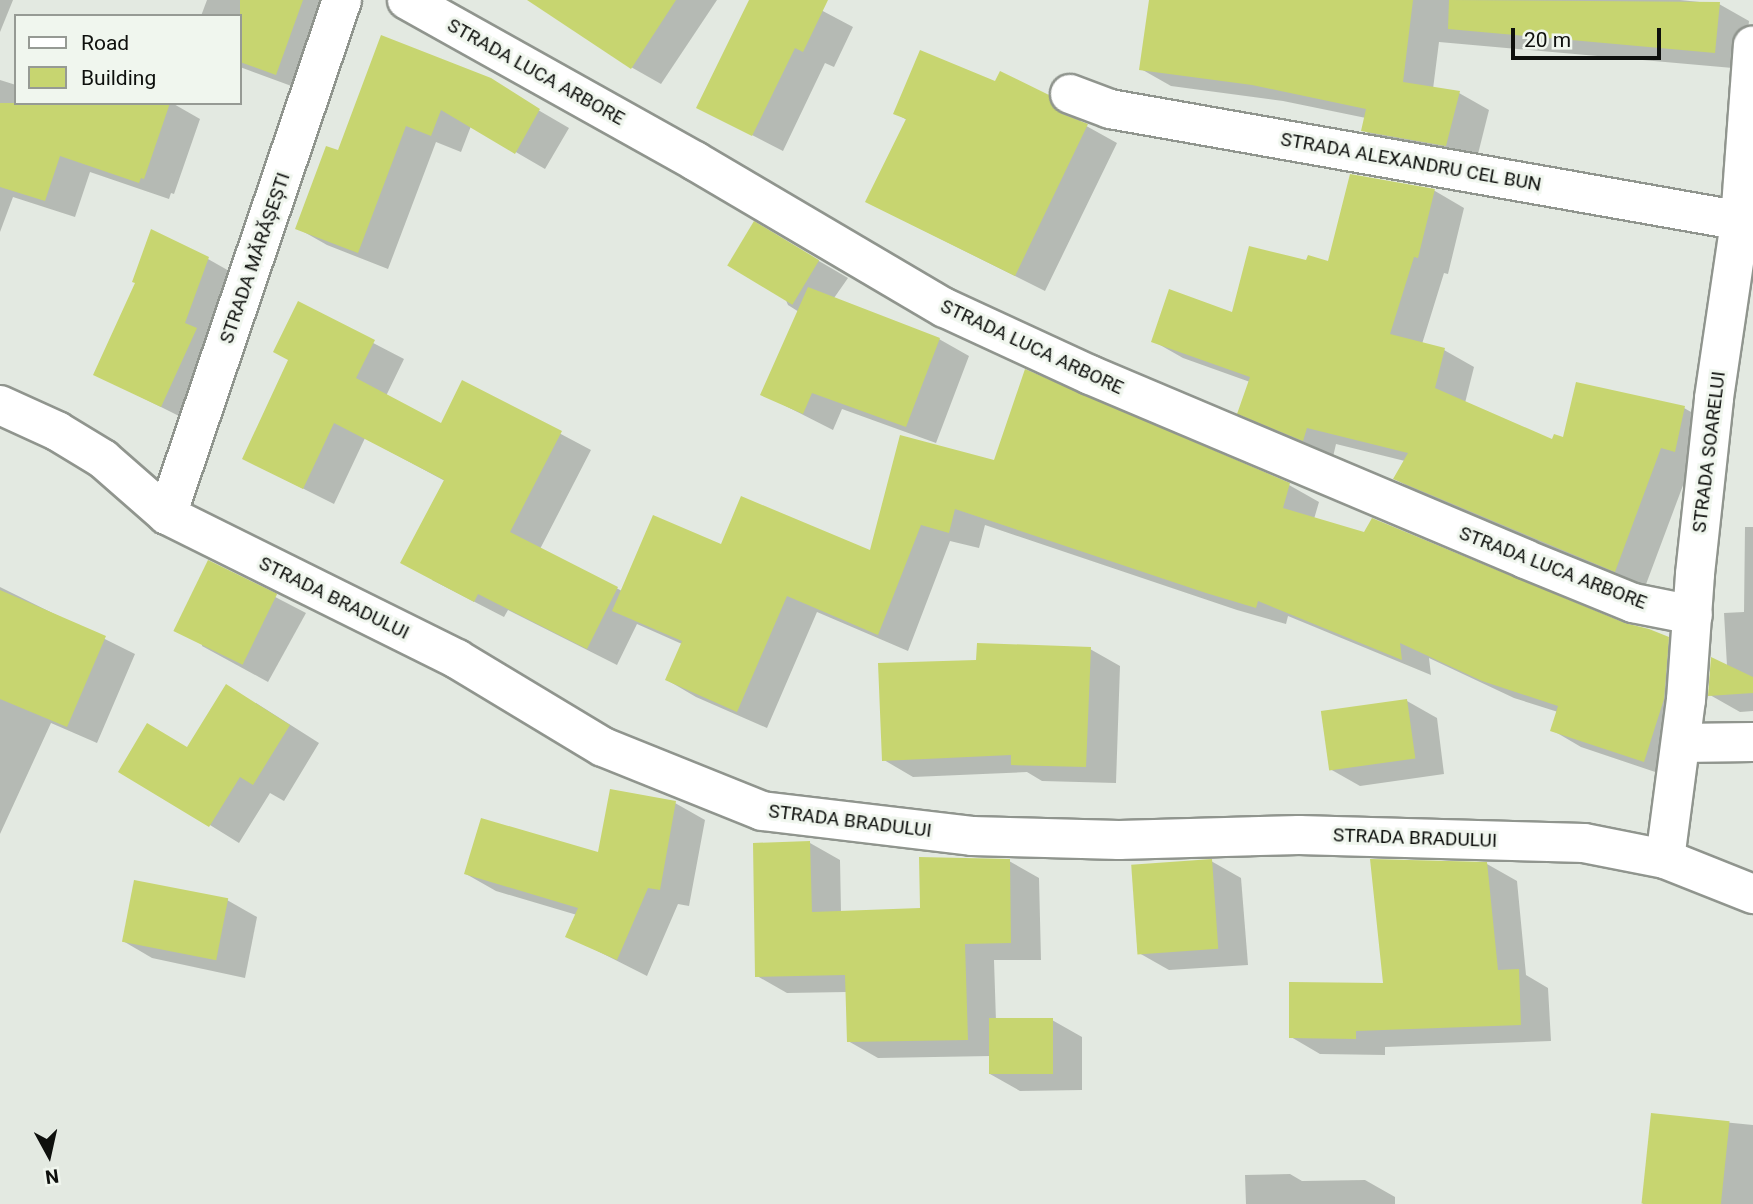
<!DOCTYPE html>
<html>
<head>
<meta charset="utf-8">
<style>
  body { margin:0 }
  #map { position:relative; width:1753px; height:1204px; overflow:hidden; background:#e3e9e1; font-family:Roboto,sans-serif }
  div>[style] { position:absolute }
  .shadow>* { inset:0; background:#0003 }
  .building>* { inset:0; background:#c7d570; transform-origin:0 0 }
  .roads { filter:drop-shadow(2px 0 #90958e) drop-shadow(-2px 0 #90958e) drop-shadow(0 2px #90958e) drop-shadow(0 -2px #90958e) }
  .street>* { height:38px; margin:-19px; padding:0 19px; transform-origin:19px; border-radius:19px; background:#fff }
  span { translate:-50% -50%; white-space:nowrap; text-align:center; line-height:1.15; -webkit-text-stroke:6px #f0f6ee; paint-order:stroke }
  .street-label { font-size:19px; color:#0e100d }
  .legend { position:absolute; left:14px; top:14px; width:228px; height:91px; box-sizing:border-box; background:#f0f6ee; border:2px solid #969a94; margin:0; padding:9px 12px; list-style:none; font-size:21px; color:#0e100d }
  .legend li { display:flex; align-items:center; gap:14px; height:35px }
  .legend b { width:35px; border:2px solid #969a94 }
  .north { position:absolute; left:14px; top:1120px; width:70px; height:70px; -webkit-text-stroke:5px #f0f6ee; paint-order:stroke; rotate:172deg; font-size:19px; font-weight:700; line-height:28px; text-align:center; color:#0e100d }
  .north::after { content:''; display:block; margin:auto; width:24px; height:32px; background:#0e100d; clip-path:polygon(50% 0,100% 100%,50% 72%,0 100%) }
  .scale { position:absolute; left:1511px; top:28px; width:150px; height:32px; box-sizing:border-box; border:4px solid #0e100d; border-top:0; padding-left:9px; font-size:21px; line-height:24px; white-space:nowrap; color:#0e100d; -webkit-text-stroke:5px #f0f6ee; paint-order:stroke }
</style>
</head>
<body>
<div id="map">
  <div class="shadow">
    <div style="clip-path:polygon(0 0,13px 0,0 32px)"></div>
    <div style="clip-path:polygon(207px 0,334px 0,305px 91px,240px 67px,240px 16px,201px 16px)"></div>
    <div style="clip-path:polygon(562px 0,717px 0,661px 84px,631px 67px)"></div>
    <div style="clip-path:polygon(751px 0,802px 0,853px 27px,834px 67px,825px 63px,783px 151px,698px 107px)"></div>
    <div style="clip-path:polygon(1151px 0,1680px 0,1719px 4px,1749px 21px,1744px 69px,1439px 42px,1433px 89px,1459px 93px,1489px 110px,1476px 162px,1392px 147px,1363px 130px,1366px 118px,1283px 101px,1171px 86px,1141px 69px)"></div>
    <div style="clip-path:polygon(382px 38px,502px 89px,569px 128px,545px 169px,471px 126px,461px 152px,436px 142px,388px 269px,327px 245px,297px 228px,339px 152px)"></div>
    <div style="clip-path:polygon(0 80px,16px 85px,16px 103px,172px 103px,200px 119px,174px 194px,171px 193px,169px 199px,90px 172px,75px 217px,13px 197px,0 232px)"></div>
    <div style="clip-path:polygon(996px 84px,1048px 97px,1078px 114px,1081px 123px,1117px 143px,1045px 291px,867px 202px,907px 120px,895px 113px)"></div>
    <div style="clip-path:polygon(1351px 176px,1435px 191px,1464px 208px,1448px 274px,1444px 273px,1422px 344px,1444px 350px,1474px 367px,1465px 403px,1553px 441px,1684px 408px,1714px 425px,1691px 464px,1645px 587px,1425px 496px,1395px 479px,1405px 461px,1336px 444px,1333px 457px,1269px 430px,1239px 413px,1250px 382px,1183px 358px,1153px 341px,1233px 314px,1308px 262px,1329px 263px)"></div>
    <div style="clip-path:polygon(754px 223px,848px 278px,834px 298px,939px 339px,969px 356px,936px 443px,842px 409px,833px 430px,762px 394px,799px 312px,788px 305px)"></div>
    <div style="clip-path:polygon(208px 259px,238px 276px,191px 422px,95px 374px)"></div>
    <div style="clip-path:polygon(298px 304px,404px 359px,386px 396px,442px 425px,463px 382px,591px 450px,540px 549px,622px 591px,722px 547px,871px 553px,996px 463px,1289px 485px,1319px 502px,1314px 519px,1668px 639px,1698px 656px,1673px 778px,1581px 747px,1552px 730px,1558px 712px,1514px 698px,1429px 658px,1431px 675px,1288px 616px,1286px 624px,1237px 610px,985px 525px,979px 548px,950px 541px,908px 651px,817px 612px,767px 728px,696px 697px,667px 680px,682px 644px,637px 624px,617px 665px,508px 610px,504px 617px,432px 580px,445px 481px,365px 438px,334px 504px,244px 459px,290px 360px)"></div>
    <div style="clip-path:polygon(1745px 527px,1753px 527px,1753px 711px,1740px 712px,1710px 695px,1727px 666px,1724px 613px,1744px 612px)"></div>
    <div style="clip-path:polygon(208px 562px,306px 613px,268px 682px,202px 646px)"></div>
    <div style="clip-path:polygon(0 587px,135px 654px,97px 743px,51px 723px,0 834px)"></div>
    <div style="clip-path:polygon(1090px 649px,1120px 666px,1116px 783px,1042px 781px,1027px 772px,913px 777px,884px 760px,978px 661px)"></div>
    <div style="clip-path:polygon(1407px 701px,1437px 718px,1444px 774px,1360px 786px,1330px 769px)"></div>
    <div style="clip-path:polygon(256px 703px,319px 743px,284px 801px,270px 793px,239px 843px,210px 825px,188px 748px)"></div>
    <div style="clip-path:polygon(675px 803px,705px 820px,689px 906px,678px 904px,647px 976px,568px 936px,577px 915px,496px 891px,466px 874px,600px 854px)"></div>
    <div style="clip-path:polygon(810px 843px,840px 860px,841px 912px,922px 910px,1009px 861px,1039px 878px,1041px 960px,994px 960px,996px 1021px,1052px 1020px,1082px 1037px,1082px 1090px,1020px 1091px,990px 1074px,991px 1056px,878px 1058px,848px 1041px,847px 992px,787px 993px,757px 976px)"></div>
    <div style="clip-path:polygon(1211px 861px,1241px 878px,1248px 965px,1169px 970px,1139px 953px)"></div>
    <div style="clip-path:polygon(1487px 864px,1517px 881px,1526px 975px,1548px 988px,1551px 1041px,1385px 1047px,1385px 1055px,1320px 1054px,1291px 1037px,1385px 984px)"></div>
    <div style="clip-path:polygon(227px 900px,257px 917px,245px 978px,152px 958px,123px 941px)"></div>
    <div style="clip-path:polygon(1652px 1115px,1753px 1125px,1753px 1204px,1643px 1204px)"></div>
    <div style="clip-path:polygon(1290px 1174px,1302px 1181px,1365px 1180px,1395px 1197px,1395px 1204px,1246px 1204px,1245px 1175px)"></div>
  </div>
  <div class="building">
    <div style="clip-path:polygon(240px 0,303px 0,276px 75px,240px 62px)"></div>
    <div style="clip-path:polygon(527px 0,676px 0,631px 69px)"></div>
    <div style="clip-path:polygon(749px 0,828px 0,803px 52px,795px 48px,752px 136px,696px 108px)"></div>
    <div style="clip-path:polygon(1149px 0,1413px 0,1403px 82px,1460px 91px,1446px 146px,1361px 131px,1366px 109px,1252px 85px,1139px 70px)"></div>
    <div style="clip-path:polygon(1449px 0,1720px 2px,1715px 53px,1448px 29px)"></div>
    <div style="clip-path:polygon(381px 35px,491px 78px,540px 109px,515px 154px,441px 110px,431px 136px,406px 126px,358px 253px,295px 229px,326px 146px,338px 150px)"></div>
    <div style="clip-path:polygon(920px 50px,995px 81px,1000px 71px,1049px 95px,1053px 107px,1062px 114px,1088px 124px,1015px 276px,865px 202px,906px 119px,893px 114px)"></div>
    <div style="clip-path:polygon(0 103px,170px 103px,144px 179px,141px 178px,139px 183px,60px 156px,45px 201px,0 187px)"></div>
    <div style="clip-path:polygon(1350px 174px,1435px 189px,1418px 258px,1414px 257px,1390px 334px,1445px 348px,1435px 388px,1552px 439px,1554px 434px,1563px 437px,1576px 382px,1685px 406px,1675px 452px,1661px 448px,1615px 572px,1393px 479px,1408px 453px,1307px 428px,1303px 441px,1237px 414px,1250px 377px,1151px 342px,1169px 289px,1232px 312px,1249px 246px,1306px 260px,1308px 255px,1328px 261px)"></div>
    <div style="left:754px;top:221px;width:76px;height:52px;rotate:31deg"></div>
    <div style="clip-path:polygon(151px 229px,209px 257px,185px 323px,197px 328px,161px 407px,93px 375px,135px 283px,132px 282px)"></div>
    <div style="clip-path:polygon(808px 287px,940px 338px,906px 427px,812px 393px,803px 414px,760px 395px)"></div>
    <div style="clip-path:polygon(298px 301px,375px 340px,356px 378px,441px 423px,462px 380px,562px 431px,510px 532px,618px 587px,587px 649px,478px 594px,474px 602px,400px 563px,444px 480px,334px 423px,303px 489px,242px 459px,288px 360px,273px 352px)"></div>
    <div style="clip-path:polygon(1025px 369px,1290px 483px,1283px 508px,1364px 532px,1372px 518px,1625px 623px,1649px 629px,1669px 637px,1664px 699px,1644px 762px,1550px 731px,1558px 706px,1482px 681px,1400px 643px,1402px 660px,1258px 601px,1256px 608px,1206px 593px,955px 509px,949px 533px,921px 525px,878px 635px,787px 596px,737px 712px,665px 680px,682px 641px,612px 611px,653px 515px,721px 544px,741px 496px,870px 550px,900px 435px,994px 460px)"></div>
    <div style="left:208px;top:560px;width:77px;height:79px;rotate:26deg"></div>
    <div style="clip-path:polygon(0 590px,106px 636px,67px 727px,0 699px)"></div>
    <div style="clip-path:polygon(977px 643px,1091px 647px,1086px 767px,1011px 765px,1011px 755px,882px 761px,878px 663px,976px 660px)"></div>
    <div style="clip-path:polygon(1711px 657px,1753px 677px,1753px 693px,1708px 696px)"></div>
    <div style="clip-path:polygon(226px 684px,290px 725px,253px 785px,240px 777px,209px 827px,118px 772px,147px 723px,187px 747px)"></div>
    <div style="left:1407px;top:699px;width:60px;height:87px;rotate:82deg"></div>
    <div style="clip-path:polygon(610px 789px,676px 801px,660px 890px,648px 888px,617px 960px,565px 937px,578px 908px,464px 874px,481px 818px,598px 852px)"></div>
    <div style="clip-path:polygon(810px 841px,812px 912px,920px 908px,919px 857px,1010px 859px,1011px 943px,965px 944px,968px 1040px,847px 1042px,845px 975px,755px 977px,753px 843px)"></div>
    <div style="left:1212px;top:859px;width:90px;height:81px;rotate:86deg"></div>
    <div style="clip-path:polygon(1370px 859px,1487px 862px,1498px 970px,1519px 969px,1521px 1025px,1356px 1031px,1356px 1039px,1289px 1038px,1289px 982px,1383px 983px)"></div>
    <div style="left:134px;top:880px;width:96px;height:63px;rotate:11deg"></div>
    <div style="left:1053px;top:1018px;width:56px;height:64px;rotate:90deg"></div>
    <div style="left:1651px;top:1113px;width:79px;height:91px;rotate:6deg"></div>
  </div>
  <div class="roads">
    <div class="street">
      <div style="left:407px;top:0;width:330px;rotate:29.2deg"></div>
      <div style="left:695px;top:161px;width:290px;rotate:30.5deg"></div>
      <div style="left:945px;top:308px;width:160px;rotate:24.8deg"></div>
      <div style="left:1090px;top:375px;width:472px;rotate:22.9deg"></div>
      <div style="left:1525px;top:559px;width:117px;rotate:22.2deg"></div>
      <div style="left:1633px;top:603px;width:61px;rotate:11.3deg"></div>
      <div style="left:1070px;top:94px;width:43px;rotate:20.6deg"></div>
      <div style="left:1110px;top:109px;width:653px;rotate:10.05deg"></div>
      <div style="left:0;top:405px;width:63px;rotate:24.5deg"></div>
      <div style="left:57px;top:431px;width:54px;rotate:31.3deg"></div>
      <div style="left:103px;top:459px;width:85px;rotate:41.2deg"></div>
      <div style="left:167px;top:515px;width:324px;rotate:26.4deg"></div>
      <div style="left:457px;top:659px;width:170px;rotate:31.1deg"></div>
      <div style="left:603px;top:747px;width:171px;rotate:21.9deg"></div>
      <div style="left:762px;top:811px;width:211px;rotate:6.8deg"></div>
      <div style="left:972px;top:836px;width:147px;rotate:1.6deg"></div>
      <div style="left:1119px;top:840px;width:180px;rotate:-1.6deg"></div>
      <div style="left:1299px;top:835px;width:285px;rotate:1.6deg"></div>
      <div style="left:1584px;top:843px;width:83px;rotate:11.2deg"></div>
      <div style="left:1665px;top:859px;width:95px;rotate:21.7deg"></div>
      <div style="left:167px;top:515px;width:544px;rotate:-71.23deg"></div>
      <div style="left:1681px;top:743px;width:72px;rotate:-0.8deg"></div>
      <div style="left:1665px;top:859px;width:160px;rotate:-82.5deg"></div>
      <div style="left:1686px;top:700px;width:126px;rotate:-85.9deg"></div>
      <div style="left:1695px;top:574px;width:177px;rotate:-83.8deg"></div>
      <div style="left:1714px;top:398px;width:179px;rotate:-81.6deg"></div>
      <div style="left:1740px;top:221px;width:176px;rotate:-85.8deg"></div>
    </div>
  </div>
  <div class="street-label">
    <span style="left:536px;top:72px;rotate:29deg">STRADA LUCA ARBORE</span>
    <span style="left:1411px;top:162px;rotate:10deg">STRADA ALEXANDRU CEL BUN</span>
    <span style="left:255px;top:258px;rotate:-71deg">STRADA MĂRĂȘEȘTI</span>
    <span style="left:1032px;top:347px;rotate:25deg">STRADA LUCA ARBORE</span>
    <span style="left:1709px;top:452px;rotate:-83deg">STRADA SOARELUI</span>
    <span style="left:1553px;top:568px;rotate:21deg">STRADA LUCA ARBORE</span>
    <span style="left:334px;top:598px;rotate:26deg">STRADA BRADULUI</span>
    <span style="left:850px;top:821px;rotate:7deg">STRADA BRADULUI</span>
    <span style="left:1415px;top:838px;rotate:2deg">STRADA BRADULUI</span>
  </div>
  <ul class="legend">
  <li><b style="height:9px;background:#fff"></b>Road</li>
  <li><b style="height:19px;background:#c7d570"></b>Building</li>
  </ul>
  <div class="north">N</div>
  <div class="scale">20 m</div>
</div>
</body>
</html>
